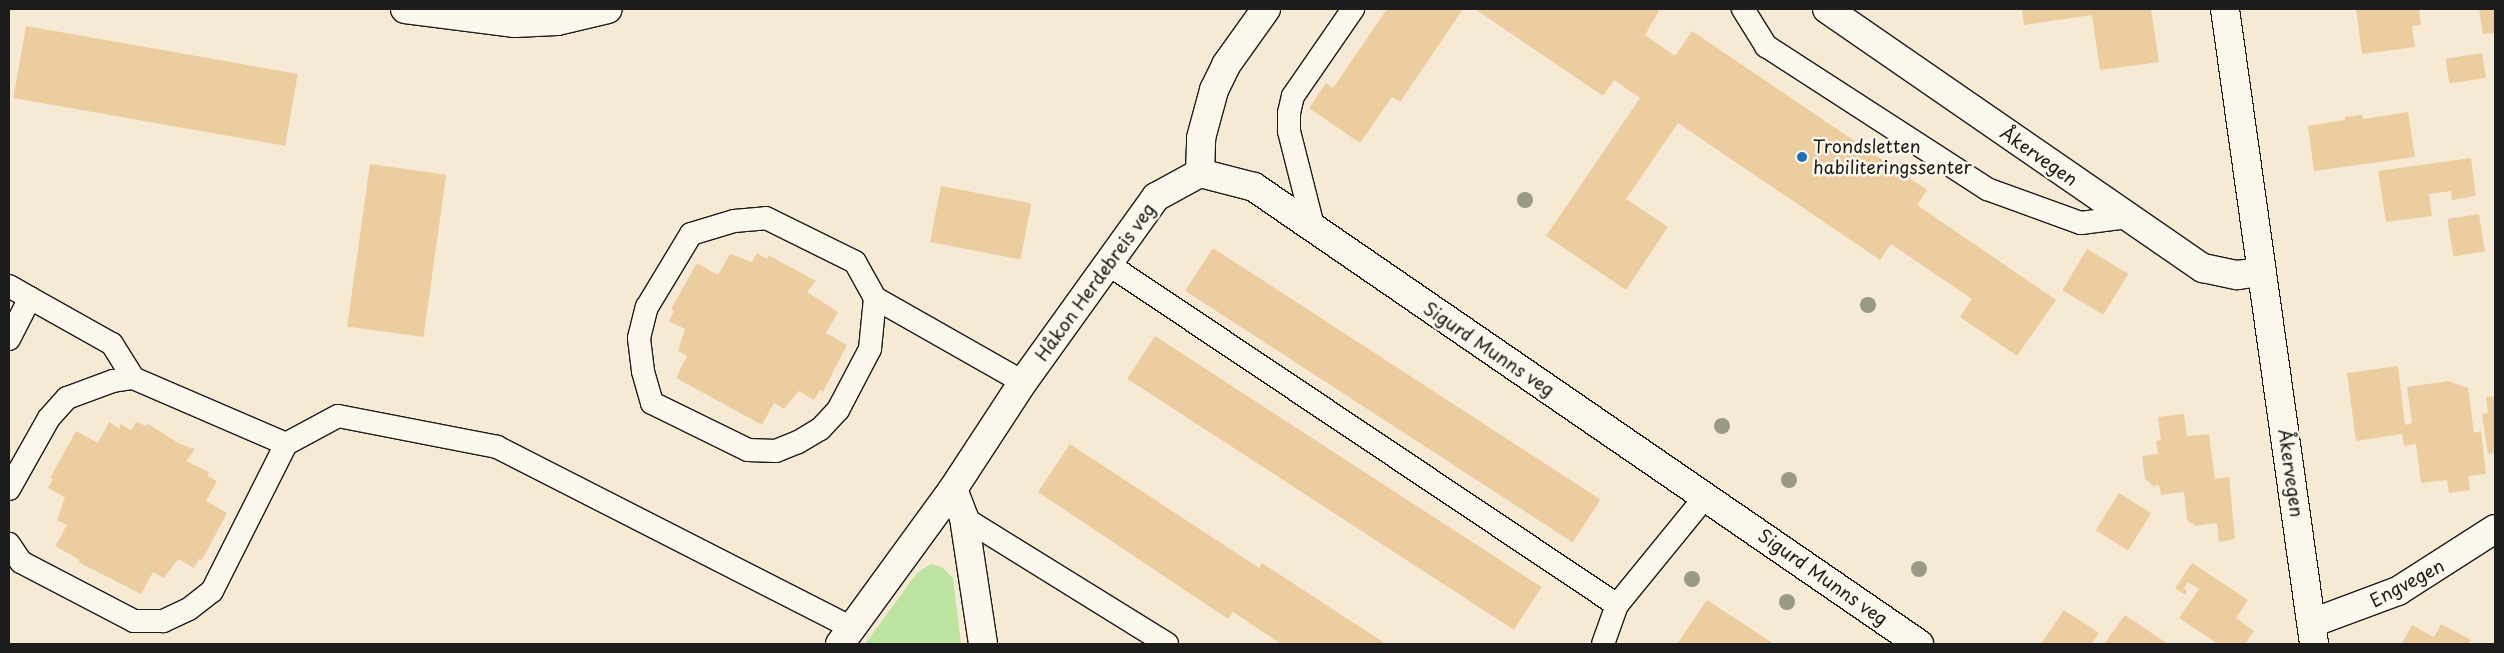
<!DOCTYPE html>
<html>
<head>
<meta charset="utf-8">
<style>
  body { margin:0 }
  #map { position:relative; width:2504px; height:653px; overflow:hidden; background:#f6ead5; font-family:"Playpen Sans",sans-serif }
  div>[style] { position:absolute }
  .green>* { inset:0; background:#bde5a1 }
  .building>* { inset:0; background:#eccd9f; transform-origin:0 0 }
  .roads { filter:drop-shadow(1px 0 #1c1c1c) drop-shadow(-1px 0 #1c1c1c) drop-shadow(0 1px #1c1c1c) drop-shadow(0 -1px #1c1c1c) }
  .service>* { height:22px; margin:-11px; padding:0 11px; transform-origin:11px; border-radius:11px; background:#fbf7ec }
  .minor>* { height:28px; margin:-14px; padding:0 14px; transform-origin:14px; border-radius:14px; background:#fbf7ec }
  .trees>* { width:16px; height:16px; margin:-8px; border-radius:50%; background:#989a85 }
  .dots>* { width:14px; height:14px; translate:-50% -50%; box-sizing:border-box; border:2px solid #fbf7ec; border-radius:50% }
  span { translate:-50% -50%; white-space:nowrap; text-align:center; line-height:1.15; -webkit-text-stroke:5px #fbf7ec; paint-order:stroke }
  .poi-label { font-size:18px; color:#1c1c1c }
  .left { translate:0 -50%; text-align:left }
  .street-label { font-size:18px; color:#1c1c1c }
  .frame { position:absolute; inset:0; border:10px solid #1c1c1c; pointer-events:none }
</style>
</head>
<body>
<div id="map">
  <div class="green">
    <div style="clip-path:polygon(931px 564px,942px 567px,953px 578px,961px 644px,865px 644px,917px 573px)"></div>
  </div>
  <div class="building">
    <div style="clip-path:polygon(1387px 9px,1463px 9px,1400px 102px,1392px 97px,1360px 143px,1309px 108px,1326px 83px,1333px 88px)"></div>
    <div style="clip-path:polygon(1475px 9px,1660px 9px,1645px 35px,1675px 56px,1692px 31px,1927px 190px,1917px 205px,2056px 300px,2017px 356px,1960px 317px,1972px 299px,1891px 244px,1880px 260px,1678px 123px,1626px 199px,1668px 227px,1626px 290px,1546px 236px,1640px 98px,1614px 80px,1603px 96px)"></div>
    <div style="clip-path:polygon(2022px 9px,2151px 9px,2159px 62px,2100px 70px,2092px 15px,2024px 25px)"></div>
    <div style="clip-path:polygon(2356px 9px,2419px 9px,2421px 25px,2412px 26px,2415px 47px,2362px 54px)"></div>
    <div style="clip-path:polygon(2479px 9px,2495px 9px,2495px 33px,2483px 34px)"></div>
    <div style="left:26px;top:26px;width:276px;height:73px;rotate:10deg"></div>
    <div style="left:2482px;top:53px;width:25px;height:37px;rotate:81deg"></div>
    <div style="clip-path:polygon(2408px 112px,2415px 157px,2314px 171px,2308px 126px,2345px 120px,2345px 117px,2362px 115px,2363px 119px)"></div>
    <div style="clip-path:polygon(2471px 158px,2476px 196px,2452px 200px,2451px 191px,2429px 194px,2432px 216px,2386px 222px,2378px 171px)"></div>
    <div style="left:370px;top:164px;width:77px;height:164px;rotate:8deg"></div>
    <div style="left:941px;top:186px;width:92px;height:57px;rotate:11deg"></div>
    <div style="left:2479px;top:214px;width:38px;height:32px;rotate:81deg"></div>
    <div style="left:1213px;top:248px;width:462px;height:51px;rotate:33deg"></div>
    <div style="left:2087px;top:249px;width:48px;height:48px;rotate:31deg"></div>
    <div style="clip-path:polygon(757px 253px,767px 259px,768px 255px,816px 281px,807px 292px,838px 312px,826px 333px,847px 345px,823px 392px,820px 390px,814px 400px,799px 391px,784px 409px,774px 403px,762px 425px,676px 378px,687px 356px,678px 351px,685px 329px,669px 321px,674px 311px,671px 309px,697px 263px,718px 275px,730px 254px,752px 262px)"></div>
    <div style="left:1155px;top:336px;width:461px;height:51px;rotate:33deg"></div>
    <div style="clip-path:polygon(2398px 366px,2405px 425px,2412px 423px,2407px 387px,2448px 381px,2468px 388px,2474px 433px,2481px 431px,2486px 474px,2468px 476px,2470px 490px,2449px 493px,2447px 480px,2421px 483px,2416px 444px,2404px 446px,2402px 434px,2356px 441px,2347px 373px)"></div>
    <div style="clip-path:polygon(2495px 396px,2495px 453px,2488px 454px,2482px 414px,2488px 413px,2486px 397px)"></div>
    <div style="clip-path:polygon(2184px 414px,2187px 436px,2209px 434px,2215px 479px,2229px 477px,2235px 539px,2219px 542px,2217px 523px,2195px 526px,2187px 520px,2184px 492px,2161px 495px,2159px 485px,2153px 486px,2145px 478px,2142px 456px,2158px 454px,2156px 441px,2161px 440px,2158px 417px)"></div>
    <div style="clip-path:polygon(109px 422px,120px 429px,120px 424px,131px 430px,136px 422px,146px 426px,148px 424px,180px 444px,195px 449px,186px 461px,209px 472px,207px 476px,217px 481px,206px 501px,227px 513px,202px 560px,199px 559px,194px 568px,178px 559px,164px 578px,153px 572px,141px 594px,78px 562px,80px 560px,55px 546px,67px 525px,57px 520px,65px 497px,48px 488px,53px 479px,50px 478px,76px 431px,98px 443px)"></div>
    <div style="clip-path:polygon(1070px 444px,1259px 568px,1262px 563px,1386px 644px,1281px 644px,1233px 612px,1228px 619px,1038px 492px)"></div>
    <div style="left:2119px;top:493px;width:38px;height:44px;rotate:32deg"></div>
    <div style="clip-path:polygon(2192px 563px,2248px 600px,2236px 618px,2254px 631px,2245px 644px,2218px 644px,2179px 618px,2199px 589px,2188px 582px,2184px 588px,2187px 591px,2185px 595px,2175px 588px)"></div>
    <div style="clip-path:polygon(1707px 600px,1774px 644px,1677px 644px)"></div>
    <div style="clip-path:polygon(2064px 610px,2099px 633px,2091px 644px,2041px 644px)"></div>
    <div style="clip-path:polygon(2125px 615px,2168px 644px,2104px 644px)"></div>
    <div style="clip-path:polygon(2441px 624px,2471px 640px,2468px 644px,2402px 644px,2412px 625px,2434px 637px)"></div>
  </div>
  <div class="roads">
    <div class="service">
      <div style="left:1743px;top:9px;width:44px;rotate:58.1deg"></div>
      <div style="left:1766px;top:46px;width:263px;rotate:32.9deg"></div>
      <div style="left:1987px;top:189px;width:100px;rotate:19.9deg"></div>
      <div style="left:2081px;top:223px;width:47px;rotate:-7.3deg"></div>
      <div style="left:1314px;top:230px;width:102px;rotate:-104.2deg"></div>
      <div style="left:1289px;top:131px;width:18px;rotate:-90deg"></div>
      <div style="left:1289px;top:113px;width:17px;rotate:-77deg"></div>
      <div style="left:1293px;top:96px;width:106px;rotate:-55.4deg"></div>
      <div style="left:1108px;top:264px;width:613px;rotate:33.82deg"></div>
      <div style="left:9px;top:286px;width:24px;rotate:30deg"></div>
      <div style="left:875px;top:298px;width:51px;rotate:95.6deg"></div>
      <div style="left:870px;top:349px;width:69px;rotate:117.7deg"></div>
      <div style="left:838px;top:410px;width:26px;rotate:133deg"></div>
      <div style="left:820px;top:429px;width:26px;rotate:149deg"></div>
      <div style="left:798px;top:442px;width:24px;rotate:158deg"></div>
      <div style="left:776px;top:451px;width:28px;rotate:-178deg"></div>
      <div style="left:748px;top:450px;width:107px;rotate:-153.9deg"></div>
      <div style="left:652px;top:403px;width:33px;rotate:-106deg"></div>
      <div style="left:643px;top:371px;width:33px;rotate:-97deg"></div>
      <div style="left:639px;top:338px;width:32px;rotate:-76deg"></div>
      <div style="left:647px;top:307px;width:85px;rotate:-58.9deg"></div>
      <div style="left:691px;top:234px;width:45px;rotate:-16.8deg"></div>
      <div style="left:734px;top:221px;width:32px;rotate:-5deg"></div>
      <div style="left:766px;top:218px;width:99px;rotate:26.3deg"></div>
      <div style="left:855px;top:262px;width:41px;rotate:60.9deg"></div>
      <div style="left:875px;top:298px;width:170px;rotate:29.6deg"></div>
      <div style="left:9px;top:339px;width:46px;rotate:-62.9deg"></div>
      <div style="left:30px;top:298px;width:94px;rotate:29.3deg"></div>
      <div style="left:112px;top:344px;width:40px;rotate:58deg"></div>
      <div style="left:286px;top:444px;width:59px;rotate:-28.3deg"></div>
      <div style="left:338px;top:416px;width:162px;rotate:11deg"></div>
      <div style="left:497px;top:447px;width:398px;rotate:27deg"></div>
      <div style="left:9px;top:489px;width:81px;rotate:-60.6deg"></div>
      <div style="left:49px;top:418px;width:27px;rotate:-48deg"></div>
      <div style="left:67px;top:398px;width:49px;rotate:-20.3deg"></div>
      <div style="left:113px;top:381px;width:20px;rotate:-9deg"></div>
      <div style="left:133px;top:378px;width:167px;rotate:23.3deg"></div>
      <div style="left:286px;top:444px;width:165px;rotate:116.7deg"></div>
      <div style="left:212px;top:591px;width:29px;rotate:142deg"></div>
      <div style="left:189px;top:609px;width:29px;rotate:155deg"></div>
      <div style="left:163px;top:621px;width:29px;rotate:180deg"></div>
      <div style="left:134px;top:621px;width:127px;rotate:-152.4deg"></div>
      <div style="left:21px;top:562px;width:22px;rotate:-124deg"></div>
      <div style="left:964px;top:518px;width:239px;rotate:31.8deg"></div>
      <div style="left:1603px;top:644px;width:41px;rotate:-70.3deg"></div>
      <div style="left:1617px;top:605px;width:141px;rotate:-50.8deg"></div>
    </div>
    <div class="minor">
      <div style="left:405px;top:9px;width:111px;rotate:7.3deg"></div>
      <div style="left:515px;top:23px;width:42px;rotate:-2.7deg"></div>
      <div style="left:557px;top:21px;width:52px;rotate:-13.2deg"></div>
      <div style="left:1827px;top:9px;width:457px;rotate:34.6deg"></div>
      <div style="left:2203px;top:268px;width:35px;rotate:12deg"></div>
      <div style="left:2237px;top:275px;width:25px;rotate:-7deg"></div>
      <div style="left:2225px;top:9px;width:641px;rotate:82.02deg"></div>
      <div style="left:1200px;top:173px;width:56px;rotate:14.5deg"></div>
      <div style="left:1254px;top:187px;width:807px;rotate:34.5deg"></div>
      <div style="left:1200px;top:173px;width:35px;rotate:-88deg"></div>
      <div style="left:1201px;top:138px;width:50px;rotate:-74.8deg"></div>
      <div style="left:1214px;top:90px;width:28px;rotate:-64deg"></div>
      <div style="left:1226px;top:65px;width:69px;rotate:-54.5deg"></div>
      <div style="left:953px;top:489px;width:31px;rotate:69deg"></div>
      <div style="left:964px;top:518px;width:127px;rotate:81.4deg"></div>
      <div style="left:2312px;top:623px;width:92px;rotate:-20.4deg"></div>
      <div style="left:2398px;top:591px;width:115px;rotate:-32.6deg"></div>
      <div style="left:840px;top:644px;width:192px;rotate:-53.9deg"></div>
      <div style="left:953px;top:489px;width:128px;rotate:-56.8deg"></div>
      <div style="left:1023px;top:382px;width:228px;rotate:-54.3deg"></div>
      <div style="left:1156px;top:197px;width:50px;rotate:-28.6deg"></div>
    </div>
  </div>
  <div class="trees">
    <div style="left:1525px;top:200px"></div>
    <div style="left:1868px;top:305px"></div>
    <div style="left:1722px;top:426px"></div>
    <div style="left:1789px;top:480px"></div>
    <div style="left:1919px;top:569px"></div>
    <div style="left:1692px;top:579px"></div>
    <div style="left:1787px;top:602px"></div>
  </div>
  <div class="dots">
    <div style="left:1802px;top:157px;background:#1f6fb2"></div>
  </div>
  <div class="poi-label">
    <span class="left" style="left:1813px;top:157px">Trondsletten<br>habiliteringssenter</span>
  </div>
  <div class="street-label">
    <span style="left:2039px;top:156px;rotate:35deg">Åkervegen</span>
    <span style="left:1095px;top:282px;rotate:-54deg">Håkon Herdebreis veg</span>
    <span style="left:1489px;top:349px;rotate:34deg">Sigurd Munns veg</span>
    <span style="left:2291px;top:473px;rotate:82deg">Åkervegen</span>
    <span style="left:1823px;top:577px;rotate:35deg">Sigurd Munns veg</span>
    <span style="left:2407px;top:583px;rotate:-28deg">Engvegen</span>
  </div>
  <div class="frame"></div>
</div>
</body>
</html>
